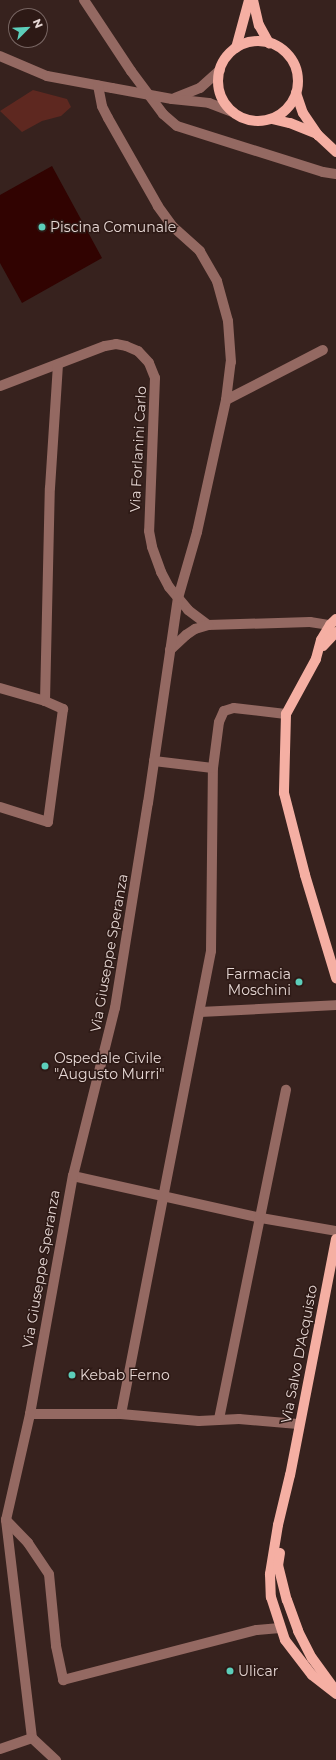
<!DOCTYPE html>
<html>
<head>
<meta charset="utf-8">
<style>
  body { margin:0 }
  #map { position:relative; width:336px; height:1760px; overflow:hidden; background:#37221e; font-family:Montserrat,sans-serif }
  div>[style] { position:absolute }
  .green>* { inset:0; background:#5e2820 }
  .water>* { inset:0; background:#310301 }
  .minor>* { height:10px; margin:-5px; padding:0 5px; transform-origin:5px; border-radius:5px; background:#946962 }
  .major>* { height:10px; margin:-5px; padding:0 5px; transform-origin:5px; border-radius:5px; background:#f5afa3 }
  .major>.ring { margin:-5px; padding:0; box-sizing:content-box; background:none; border:10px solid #f5afa3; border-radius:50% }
  .minor-bridge>* { height:10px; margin:-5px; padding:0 5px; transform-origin:5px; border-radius:5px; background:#946962 }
  .dots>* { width:11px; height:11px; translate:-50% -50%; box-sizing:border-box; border:2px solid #2d1915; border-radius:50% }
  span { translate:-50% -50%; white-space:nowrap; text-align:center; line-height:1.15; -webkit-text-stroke:3px #2d1915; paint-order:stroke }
  .poi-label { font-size:14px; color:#e7d8d5 }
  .left { translate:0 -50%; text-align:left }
  .right { translate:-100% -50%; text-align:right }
  .street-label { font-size:14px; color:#e7d8d5 }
  .north { position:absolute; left:8px; top:8px; width:40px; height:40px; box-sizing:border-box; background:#2d1915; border:1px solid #776562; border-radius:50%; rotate:66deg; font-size:11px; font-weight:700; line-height:16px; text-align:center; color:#e7d8d5 }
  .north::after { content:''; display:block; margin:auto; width:14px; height:18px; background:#5cceba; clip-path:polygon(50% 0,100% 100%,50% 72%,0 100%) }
</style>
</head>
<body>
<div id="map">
  <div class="green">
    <div style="clip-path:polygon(33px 90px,67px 99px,71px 107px,61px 116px,42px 121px,22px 132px,0 111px)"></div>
  </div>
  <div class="water">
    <div style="clip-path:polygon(52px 166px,102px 258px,22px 303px,0 263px,0 195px)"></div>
  </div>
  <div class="minor">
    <div style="left:84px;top:0;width:85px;rotate:56.5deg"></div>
    <div style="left:131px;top:71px;width:54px;rotate:53.3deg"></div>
    <div style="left:163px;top:114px;width:18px;rotate:41deg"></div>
    <div style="left:177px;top:126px;width:153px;rotate:17.5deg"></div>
    <div style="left:323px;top:172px;width:13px;rotate:9deg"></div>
    <div style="left:0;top:56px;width:51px;rotate:23.1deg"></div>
    <div style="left:47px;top:76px;width:66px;rotate:10.5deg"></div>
    <div style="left:175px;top:98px;width:27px;rotate:-22deg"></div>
    <div style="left:200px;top:88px;width:27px;rotate:-42deg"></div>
    <div style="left:172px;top:99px;width:37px;rotate:6deg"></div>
    <div style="left:209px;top:103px;width:26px;rotate:21deg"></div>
    <div style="left:0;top:386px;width:112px;rotate:-20.9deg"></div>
    <div style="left:105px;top:346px;width:11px;rotate:-10deg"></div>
    <div style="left:116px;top:344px;width:10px;rotate:11deg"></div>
    <div style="left:126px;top:346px;width:13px;rotate:23deg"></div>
    <div style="left:138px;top:351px;width:16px;rotate:47deg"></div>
    <div style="left:149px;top:363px;width:16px;rotate:68deg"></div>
    <div style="left:155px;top:378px;width:153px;rotate:92.2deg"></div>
    <div style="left:149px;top:531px;width:16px;rotate:79deg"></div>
    <div style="left:152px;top:547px;width:27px;rotate:70deg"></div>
    <div style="left:161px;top:572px;width:17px;rotate:62deg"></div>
    <div style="left:169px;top:587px;width:30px;rotate:50deg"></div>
    <div style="left:188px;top:610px;width:25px;rotate:37deg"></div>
    <div style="left:208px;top:625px;width:102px;rotate:-1.7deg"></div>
    <div style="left:310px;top:622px;width:20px;rotate:9deg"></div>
    <div style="left:226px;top:400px;width:109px;rotate:-27.3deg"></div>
    <div style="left:170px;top:650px;width:22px;rotate:-43deg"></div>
    <div style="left:186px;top:635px;width:11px;rotate:-34deg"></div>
    <div style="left:195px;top:629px;width:14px;rotate:-17deg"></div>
    <div style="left:0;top:688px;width:47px;rotate:16.1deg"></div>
    <div style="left:45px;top:701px;width:20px;rotate:24deg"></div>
    <div style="left:63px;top:709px;width:114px;rotate:97.6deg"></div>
    <div style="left:48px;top:822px;width:50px;rotate:-162.6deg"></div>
    <div style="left:45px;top:701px;width:213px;rotate:-88.7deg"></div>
    <div style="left:50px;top:488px;width:123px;rotate:-86.3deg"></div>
    <div style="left:154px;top:761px;width:59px;rotate:6.8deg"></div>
    <div style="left:200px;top:1012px;width:136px;rotate:-2.9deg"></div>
    <div style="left:73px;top:1176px;width:193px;rotate:12.6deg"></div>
    <div style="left:261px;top:1218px;width:76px;rotate:9.8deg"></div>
    <div style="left:30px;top:1414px;width:91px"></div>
    <div style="left:121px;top:1414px;width:78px;rotate:5.1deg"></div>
    <div style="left:199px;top:1421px;width:40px;rotate:-2.9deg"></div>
    <div style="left:239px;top:1419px;width:59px;rotate:4.8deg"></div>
    <div style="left:121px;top:1414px;width:472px;rotate:-79deg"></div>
    <div style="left:211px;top:951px;width:183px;rotate:-89.4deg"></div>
    <div style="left:213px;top:768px;width:46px;rotate:-82.6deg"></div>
    <div style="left:219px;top:722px;width:12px;rotate:-66deg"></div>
    <div style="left:224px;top:711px;width:10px;rotate:-17deg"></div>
    <div style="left:234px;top:708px;width:52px;rotate:6.6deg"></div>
    <div style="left:219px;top:1419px;width:336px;rotate:-78.5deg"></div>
    <div style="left:6px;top:1520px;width:32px;rotate:46deg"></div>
    <div style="left:28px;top:1543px;width:37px;rotate:56deg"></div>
    <div style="left:49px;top:1574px;width:72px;rotate:84.4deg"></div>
    <div style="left:56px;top:1646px;width:35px;rotate:78deg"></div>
    <div style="left:63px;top:1680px;width:200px;rotate:-14.5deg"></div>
    <div style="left:257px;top:1630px;width:23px;rotate:-5deg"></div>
    <div style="left:32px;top:1738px;width:220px;rotate:-96.8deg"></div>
    <div style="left:6px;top:1520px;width:109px;rotate:-77.2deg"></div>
    <div style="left:30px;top:1414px;width:242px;rotate:-79.8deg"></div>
    <div style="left:73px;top:1176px;width:173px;rotate:-76deg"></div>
    <div style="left:115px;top:1008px;width:208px;rotate:-80.9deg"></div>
    <div style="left:148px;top:803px;width:207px;rotate:-81.7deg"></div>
    <div style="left:178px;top:598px;width:69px;rotate:-73.9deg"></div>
    <div style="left:197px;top:532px;width:135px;rotate:-77.6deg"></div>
    <div style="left:226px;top:400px;width:38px;rotate:-83deg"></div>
    <div style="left:231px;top:362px;width:41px;rotate:-94.2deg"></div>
    <div style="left:228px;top:321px;width:41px;rotate:-105.4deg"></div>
    <div style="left:217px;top:281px;width:34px;rotate:-120deg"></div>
    <div style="left:200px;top:251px;width:36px;rotate:-138deg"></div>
    <div style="left:173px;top:227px;width:26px;rotate:-126deg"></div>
    <div style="left:158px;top:206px;width:101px;rotate:-119.6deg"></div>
    <div style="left:108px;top:118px;width:13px;rotate:-117deg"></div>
    <div style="left:102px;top:106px;width:21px;rotate:-101deg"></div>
    <div style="left:32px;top:1738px;width:33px;rotate:43deg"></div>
    <div style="left:0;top:1749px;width:34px;rotate:-19deg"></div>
  </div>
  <div class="major">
    <div style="left:253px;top:0;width:26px;rotate:77deg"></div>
    <div style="left:259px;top:25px;width:21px;rotate:61deg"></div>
    <div class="ring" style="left:218px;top:41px;width:70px;height:70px"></div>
    <div style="left:236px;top:48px;width:50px;rotate:-74.8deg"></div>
    <div style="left:296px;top:93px;width:21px;rotate:71deg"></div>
    <div style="left:303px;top:113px;width:27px;rotate:56deg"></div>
    <div style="left:318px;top:135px;width:25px;rotate:43deg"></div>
    <div style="left:272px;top:119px;width:18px;rotate:13deg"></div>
    <div style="left:290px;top:123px;width:29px;rotate:22deg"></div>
    <div style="left:336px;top:619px;width:8px;rotate:135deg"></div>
    <div style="left:330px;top:625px;width:17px;rotate:121deg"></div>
    <div style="left:321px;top:640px;width:20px;rotate:105deg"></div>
    <div style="left:316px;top:659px;width:63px;rotate:118.6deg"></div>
    <div style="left:286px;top:714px;width:79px;rotate:91.5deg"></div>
    <div style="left:284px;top:793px;width:85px;rotate:75.6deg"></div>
    <div style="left:305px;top:875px;width:108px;rotate:73.2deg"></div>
    <div style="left:323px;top:646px;width:19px;rotate:-47deg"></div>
    <div style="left:336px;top:1239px;width:240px;rotate:101deg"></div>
    <div style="left:290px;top:1475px;width:51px;rotate:103.5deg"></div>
    <div style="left:278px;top:1525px;width:50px;rotate:99.3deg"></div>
    <div style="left:270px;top:1574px;width:23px;rotate:88deg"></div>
    <div style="left:271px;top:1597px;width:45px;rotate:72deg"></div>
    <div style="left:285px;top:1640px;width:44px;rotate:52.4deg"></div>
    <div style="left:312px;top:1675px;width:31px;rotate:38deg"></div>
    <div style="left:280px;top:1553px;width:12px;rotate:99deg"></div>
    <div style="left:278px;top:1565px;width:36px;rotate:76deg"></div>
    <div style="left:287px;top:1600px;width:33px;rotate:70deg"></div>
    <div style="left:298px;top:1631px;width:30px;rotate:63deg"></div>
    <div style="left:312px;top:1658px;width:36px;rotate:54deg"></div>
  </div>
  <div class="minor-bridge">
    <div style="left:112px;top:88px;width:61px;rotate:10.4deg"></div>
  </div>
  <div class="dots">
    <div style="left:42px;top:227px;background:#5cceba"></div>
    <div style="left:299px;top:982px;background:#5cceba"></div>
    <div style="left:45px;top:1066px;background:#5cceba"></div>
    <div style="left:72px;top:1375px;background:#5cceba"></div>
    <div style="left:230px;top:1671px;background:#5cceba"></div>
  </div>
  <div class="poi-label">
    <span class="left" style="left:50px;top:227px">Piscina Comunale</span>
    <span class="right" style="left:291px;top:982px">Farmacia<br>Moschini</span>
    <span class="left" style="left:54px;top:1066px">Ospedale Civile<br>"Augusto Murri"</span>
    <span class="left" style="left:80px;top:1375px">Kebab Ferno</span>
    <span class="left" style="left:238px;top:1671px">Ulicar</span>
  </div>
  <div class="street-label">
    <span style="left:138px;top:449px;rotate:-87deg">Via Forlanini Carlo</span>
    <span style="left:109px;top:953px;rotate:-80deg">Via Giuseppe Speranza</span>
    <span style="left:41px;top:1269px;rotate:-80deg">Via Giuseppe Speranza</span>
    <span style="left:299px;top:1354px;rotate:-79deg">Via Salvo D'Acquisto</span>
  </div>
  <div class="north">N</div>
</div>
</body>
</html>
